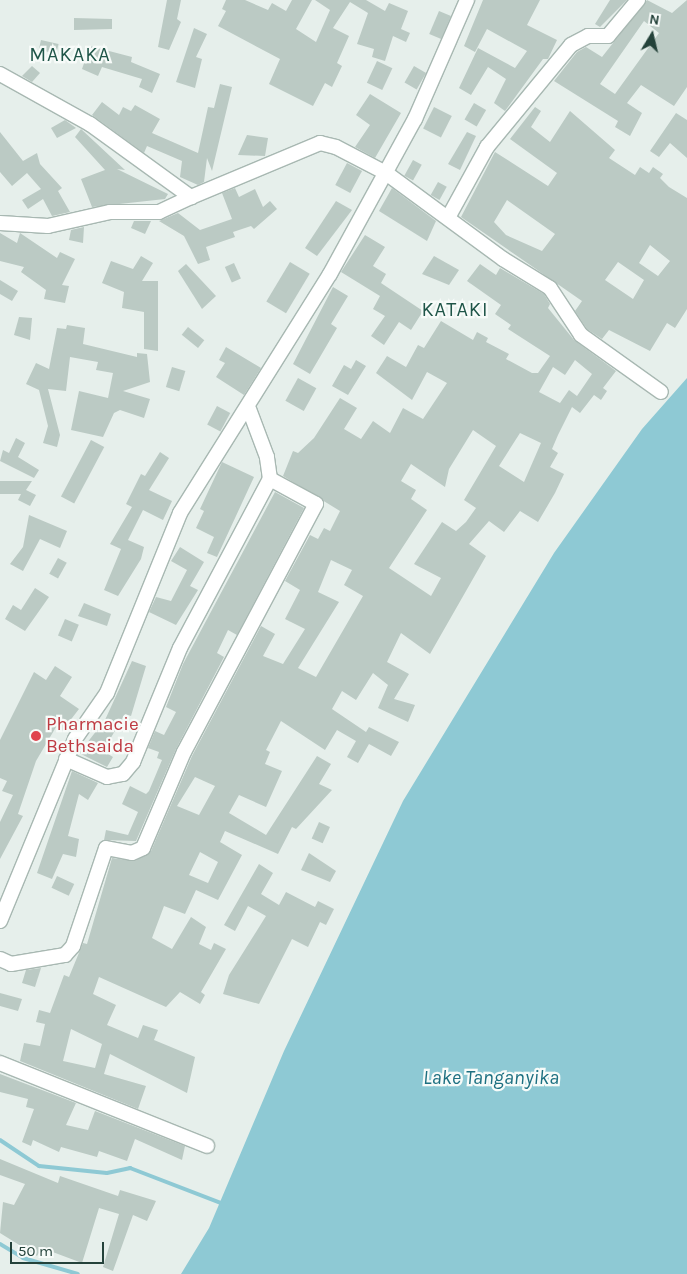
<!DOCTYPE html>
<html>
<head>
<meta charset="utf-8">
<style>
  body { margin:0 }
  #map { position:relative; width:687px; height:1274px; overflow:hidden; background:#e6efeb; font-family:Karla,sans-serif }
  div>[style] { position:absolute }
  .water>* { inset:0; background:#8ec9d4 }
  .stream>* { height:4px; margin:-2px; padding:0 2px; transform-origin:2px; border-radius:2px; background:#8ec9d4 }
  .building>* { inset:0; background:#bbcac4; transform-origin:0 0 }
  .roads { filter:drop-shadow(1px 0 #a8b8b2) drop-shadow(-1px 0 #a8b8b2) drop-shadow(0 1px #a8b8b2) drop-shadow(0 -1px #a8b8b2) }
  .street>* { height:14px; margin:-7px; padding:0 7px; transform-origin:7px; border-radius:7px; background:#fff }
  .dots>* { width:14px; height:14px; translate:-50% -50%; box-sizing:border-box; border:2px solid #f7fbf9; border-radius:50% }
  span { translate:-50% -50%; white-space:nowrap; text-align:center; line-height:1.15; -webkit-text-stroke:4.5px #f7fbf9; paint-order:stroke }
  .health-label { font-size:19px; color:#be3a42 }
  .left { translate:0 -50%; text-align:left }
  .neighbourhood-label { font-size:20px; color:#1f5548; letter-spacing:1px }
  .water-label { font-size:20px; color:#1c6f80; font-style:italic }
  .north { position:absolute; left:627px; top:10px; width:50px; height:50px; -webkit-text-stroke:4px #f7fbf9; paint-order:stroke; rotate:9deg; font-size:14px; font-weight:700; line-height:20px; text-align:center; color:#24423a }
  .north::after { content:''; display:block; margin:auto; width:18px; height:22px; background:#24423a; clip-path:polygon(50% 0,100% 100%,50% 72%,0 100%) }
  .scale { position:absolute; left:10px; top:1242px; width:94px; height:22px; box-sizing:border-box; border:2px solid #24423a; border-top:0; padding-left:6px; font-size:15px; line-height:18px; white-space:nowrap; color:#24423a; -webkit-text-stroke:4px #f7fbf9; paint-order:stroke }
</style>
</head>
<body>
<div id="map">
  <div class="water">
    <div style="clip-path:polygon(687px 378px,687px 1274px,181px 1274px,209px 1228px,284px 1051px,403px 801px,554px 553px,642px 429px)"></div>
  </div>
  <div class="stream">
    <div style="left:0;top:1140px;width:47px;rotate:33.7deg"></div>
    <div style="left:39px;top:1166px;width:68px;rotate:5.9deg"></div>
    <div style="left:107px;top:1173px;width:24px;rotate:-12deg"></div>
    <div style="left:130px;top:1168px;width:97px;rotate:21deg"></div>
    <div style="left:0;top:1244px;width:27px;rotate:31deg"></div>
    <div style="left:23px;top:1258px;width:57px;rotate:16.2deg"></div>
  </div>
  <div class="building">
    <div style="clip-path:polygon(167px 0,181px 0,177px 19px,181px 22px,169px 50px,158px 47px)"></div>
    <div style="clip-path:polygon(226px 0,245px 0,268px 10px,272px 3px,286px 11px,292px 0,312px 0,296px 29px,316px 42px,330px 10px,315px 0,366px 0,385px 11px,389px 3px,408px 11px,401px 29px,410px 33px,406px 42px,393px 36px,385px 61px,372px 57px,374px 49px,357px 44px,368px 13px,350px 2px,333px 28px,349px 36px,337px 63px,342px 66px,332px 87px,325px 83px,313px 106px,269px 84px,280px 59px,218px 26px,226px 11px,222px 9px)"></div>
    <div style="clip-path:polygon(483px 0,540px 0,527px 25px,557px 40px,548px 59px,543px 59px,505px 111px,494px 103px,506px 79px,488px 67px,471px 95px,459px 88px,478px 48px,515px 68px,527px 51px,487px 29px,475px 52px,464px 46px)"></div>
    <div style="clip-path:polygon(610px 0,627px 0,600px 27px,595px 24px)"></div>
    <div style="clip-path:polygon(evenodd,647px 0,672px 13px,687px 0,687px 87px,674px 106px,641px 85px,627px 103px,642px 113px,630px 136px,615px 127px,618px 121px,554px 81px,577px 52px,586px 47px,602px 57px,647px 0,644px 21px,659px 33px,615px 94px,600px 84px,644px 21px)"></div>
    <div style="left:439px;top:11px;width:13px;height:25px;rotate:23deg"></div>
    <div style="clip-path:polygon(74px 18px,112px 19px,112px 29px,74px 30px)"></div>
    <div style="clip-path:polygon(194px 28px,207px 34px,196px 57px,202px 59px,195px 88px,176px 82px)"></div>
    <div style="left:41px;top:40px;width:18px;height:10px;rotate:13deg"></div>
    <div style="clip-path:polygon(90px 46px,132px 57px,131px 62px,160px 74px,152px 93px,139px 87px,142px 79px,102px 67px,98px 76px,82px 69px)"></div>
    <div style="left:377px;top:61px;width:17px;height:24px;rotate:25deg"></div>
    <div style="clip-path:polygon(32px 66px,40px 73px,32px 82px,22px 76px)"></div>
    <div style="left:414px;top:66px;width:14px;height:19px;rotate:30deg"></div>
    <div style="clip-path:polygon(220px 84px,232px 87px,212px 171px,207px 158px,204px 182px,198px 185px,180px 177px,182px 161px,147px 146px,144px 153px,92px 115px,102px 102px,119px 115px,123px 107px,131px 111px,135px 105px,160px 119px,152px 133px,198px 153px,208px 107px,214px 108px)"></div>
    <div style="clip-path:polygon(370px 94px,401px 113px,375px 158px,355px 147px,370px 125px,356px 115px)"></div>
    <div style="left:474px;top:103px;width:14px;height:19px;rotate:30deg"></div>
    <div style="left:434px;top:107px;width:20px;height:24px;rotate:27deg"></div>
    <div style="clip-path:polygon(evenodd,535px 107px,541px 111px,531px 127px,550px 142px,570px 111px,615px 150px,609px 158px,635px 175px,640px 167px,649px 173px,653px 167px,663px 174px,660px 178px,669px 187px,687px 198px,687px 309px,675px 328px,667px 323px,650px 351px,609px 330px,602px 339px,587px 329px,575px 311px,582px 301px,461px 217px,495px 152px,548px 186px,557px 173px,510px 139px,535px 107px,507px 200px,555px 234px,542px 251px,506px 235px,494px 222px,507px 200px,535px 107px,650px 245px,670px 261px,658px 276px,639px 263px,650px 245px,535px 107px,618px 262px,644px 280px,633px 299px,605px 280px,618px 262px)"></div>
    <div style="clip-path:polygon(676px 113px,687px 120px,687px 158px,670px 143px,659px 157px,650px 151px)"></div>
    <div style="clip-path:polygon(65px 120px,76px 128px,57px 138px,51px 128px)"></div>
    <div style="clip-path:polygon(81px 129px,125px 170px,117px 169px,168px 194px,165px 199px,92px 207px,81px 179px,105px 170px,75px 137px)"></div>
    <div style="clip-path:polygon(0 132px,23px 161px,37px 153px,40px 164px,62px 188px,58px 191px,70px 212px,52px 216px,43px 199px,28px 209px,22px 200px,41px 189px,27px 173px,12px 186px,0 172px)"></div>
    <div style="clip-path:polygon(467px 132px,476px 136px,460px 170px,448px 164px)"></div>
    <div style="clip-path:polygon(247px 135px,268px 138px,265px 156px,238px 155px)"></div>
    <div style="left:413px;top:160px;width:10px;height:18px;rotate:29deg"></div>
    <div style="left:347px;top:163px;width:17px;height:25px;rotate:28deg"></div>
    <div style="left:438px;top:182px;width:10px;height:15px;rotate:29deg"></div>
    <div style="clip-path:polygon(235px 188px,239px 197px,255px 189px,263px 207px,270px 201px,277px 209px,254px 229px,251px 226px,233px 232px,235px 237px,206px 247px,210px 260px,198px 264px,184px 236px,159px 221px,178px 213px,200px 230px,232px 219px,222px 193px)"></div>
    <div style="clip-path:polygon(392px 188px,436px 221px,427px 241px,379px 211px)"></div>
    <div style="clip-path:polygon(336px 201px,352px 210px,317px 256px,305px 248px)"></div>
    <div style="clip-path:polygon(134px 221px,151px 221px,145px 234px,131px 228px)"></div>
    <div style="clip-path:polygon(84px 227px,83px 243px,69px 240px,71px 230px)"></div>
    <div style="clip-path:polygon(0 233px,17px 243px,20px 233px,57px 258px,60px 252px,75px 259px,62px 285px,69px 286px,65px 303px,44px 299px,46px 290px,21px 272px,24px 267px,0 261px)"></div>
    <div style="clip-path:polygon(365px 235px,385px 247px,373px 266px,386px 274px,381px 283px,423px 311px,411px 330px,399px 322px,384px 345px,371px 336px,385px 316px,373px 309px,380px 296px,341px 272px)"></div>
    <div style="clip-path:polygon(141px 256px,153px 263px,142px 281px,158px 281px,158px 351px,144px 349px,144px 312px,122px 308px,124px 292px,102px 283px,111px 261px,133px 269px)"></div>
    <div style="clip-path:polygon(434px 256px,459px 270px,449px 285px,422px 274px)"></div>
    <div style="left:290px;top:262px;width:23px;height:46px;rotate:31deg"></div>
    <div style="left:234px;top:263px;width:17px;height:10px;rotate:66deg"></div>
    <div style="clip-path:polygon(186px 264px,216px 296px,202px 309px,178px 271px)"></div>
    <div style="clip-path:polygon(evenodd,480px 264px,496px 275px,500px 268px,544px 294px,550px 304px,548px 308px,574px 340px,616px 371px,603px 388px,607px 391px,601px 400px,594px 395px,580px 413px,572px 407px,558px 435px,552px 449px,558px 453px,550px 467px,564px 474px,555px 493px,538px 522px,520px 511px,504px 532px,489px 521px,469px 544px,486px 556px,430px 654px,401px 633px,387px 662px,409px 674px,394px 699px,415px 705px,408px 722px,378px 708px,388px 685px,373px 673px,356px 700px,342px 691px,332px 709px,366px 732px,369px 727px,399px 742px,391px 756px,369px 744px,358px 763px,347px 757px,356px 741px,337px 730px,325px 750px,281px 721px,266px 750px,270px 752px,265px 764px,282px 771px,266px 807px,239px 795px,229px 813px,266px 835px,317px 756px,331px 764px,319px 784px,332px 790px,296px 829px,292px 827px,278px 854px,225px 831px,220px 842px,242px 855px,218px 900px,196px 890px,185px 914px,164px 906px,152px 938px,172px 949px,191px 917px,206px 927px,199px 944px,211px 950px,214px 943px,226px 949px,201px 992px,205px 995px,200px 1004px,180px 992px,166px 1007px,99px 977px,93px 994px,116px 1005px,107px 1025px,138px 1038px,143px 1025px,158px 1030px,154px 1040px,195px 1057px,187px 1093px,110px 1054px,104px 1074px,146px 1086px,138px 1109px,20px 1061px,24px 1043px,40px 1046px,45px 1024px,36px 1022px,39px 1010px,50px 1013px,64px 975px,69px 977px,83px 943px,87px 944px,112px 858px,135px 861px,151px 851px,192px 756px,261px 626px,275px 634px,263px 656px,283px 664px,305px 629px,285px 619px,300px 590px,285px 581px,310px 535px,318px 539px,324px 528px,330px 531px,340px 511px,283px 476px,293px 451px,298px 453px,314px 438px,340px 398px,357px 408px,344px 429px,361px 439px,373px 421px,390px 433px,403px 408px,423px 419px,447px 383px,427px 372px,412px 400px,376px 373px,387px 356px,406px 367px,418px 345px,424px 348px,441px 321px,473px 340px,477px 332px,488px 338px,486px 342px,509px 354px,506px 359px,532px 373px,538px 373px,550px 356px,508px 329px,511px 325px,495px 314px,501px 305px,467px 281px,480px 264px,575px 360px,592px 374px,577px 396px,569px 390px,560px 403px,539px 392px,553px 367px,565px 375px,575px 360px,480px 264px,473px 430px,496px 446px,464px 500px,476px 508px,466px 522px,456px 531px,442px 522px,414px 564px,441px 578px,431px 596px,389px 568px,427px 510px,411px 499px,416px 490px,401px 481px,411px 464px,445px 487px,449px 469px,473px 430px,480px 264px,520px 433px,541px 443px,524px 482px,499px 466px,520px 433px,480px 264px,331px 560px,352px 570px,344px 585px,363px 596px,316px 677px,298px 668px,339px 602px,318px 592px,331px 560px,480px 264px,195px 777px,215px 786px,199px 815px,177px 806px,195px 777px,480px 264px,200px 852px,218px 862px,208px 883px,189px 875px,200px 852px,480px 264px,71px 1029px,102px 1044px,95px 1068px,63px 1061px,71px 1029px)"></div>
    <div style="clip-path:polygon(0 280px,18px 291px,12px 301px,0 294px)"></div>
    <div style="clip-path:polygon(333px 287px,348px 296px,331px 324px,337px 328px,310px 374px,293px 364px)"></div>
    <div style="clip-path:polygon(19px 317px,32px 318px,30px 340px,14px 335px)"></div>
    <div style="clip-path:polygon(67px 325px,85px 328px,83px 344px,137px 357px,137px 353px,147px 354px,150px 382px,123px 391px,150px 399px,144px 418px,120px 410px,114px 413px,103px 437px,71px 430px,79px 391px,108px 398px,113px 373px,96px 370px,98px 362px,70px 357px,66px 391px,48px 389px,60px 435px,57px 447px,43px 443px,48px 426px,39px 390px,26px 384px,36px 363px,49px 369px,57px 328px,66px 329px)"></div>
    <div style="left:188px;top:327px;width:21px;height:10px;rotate:39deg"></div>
    <div style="clip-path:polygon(226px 347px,261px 368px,244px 395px,216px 377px,225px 363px,219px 360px)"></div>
    <div style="clip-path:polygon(356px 360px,366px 366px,348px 395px,332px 386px,344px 365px,351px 369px)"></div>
    <div style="left:172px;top:367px;width:14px;height:21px;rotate:17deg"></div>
    <div style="left:298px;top:378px;width:21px;height:26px;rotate:29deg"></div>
    <div style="left:217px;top:406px;width:15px;height:21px;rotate:28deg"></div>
    <div style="clip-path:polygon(16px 438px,25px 443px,18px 457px,39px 470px,34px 478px,0 461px,3px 450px,9px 453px)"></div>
    <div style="left:91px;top:440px;width:15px;height:64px;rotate:28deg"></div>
    <div style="clip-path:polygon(160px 452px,169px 458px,149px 490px,172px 501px,163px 520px,143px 510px,128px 540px,144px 547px,141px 559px,118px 596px,104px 590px,121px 549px,110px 544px,132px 507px,126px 504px,141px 474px,145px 476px)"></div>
    <div style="clip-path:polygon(222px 462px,254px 477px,217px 557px,207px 553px,214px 537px,196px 528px,204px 511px,200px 509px)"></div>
    <div style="clip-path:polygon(0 481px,32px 481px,26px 490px,36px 495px,30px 506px,18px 500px,21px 494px,0 494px)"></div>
    <div style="clip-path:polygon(275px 492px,304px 508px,237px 635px,228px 630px,217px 653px,224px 657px,176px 749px,136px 841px,104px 840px,106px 830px,128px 835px,138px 812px,122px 804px,130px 786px,146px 794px,149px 791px,162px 760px,157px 758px,159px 752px,148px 748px,155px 731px,164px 735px,176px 712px,166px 707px,183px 664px)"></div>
    <div style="clip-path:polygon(29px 515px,67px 531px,60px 548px,40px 539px,23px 571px,10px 564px,23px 547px)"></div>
    <div style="clip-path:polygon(180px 547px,204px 562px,190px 586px,198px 590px,176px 625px,149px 612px,156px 597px,171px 601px,187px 570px,171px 561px)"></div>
    <div style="left:58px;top:558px;width:10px;height:18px;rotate:29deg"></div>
    <div style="clip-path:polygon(35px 588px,49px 597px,25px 631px,5px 619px,13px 605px,21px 610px)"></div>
    <div style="clip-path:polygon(84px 603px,111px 614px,107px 626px,78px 616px)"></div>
    <div style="left:65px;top:619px;width:15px;height:18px;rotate:23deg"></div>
    <div style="clip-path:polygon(132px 661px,146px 666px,131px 716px,125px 714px,103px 751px,113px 757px,107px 767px,79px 753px,105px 720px)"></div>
    <div style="clip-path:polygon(55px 666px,72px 677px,60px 696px,79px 709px,62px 731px,56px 727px,36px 761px,18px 814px,23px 816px,0 859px,0 822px,13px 795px,2px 791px,7px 781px,0 778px,0 740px,34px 672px,46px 680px)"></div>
    <div style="clip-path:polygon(72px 771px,98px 783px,88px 800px,79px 794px,68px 836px,79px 839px,76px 857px,63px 854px,52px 879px,37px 873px)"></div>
    <div style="left:319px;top:822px;width:12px;height:18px;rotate:24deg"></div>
    <div style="clip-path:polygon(309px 853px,336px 871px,330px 882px,301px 870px)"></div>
    <div style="clip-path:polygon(259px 864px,273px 873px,261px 894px,279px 905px,286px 892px,315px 907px,318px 901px,334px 909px,326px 925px,320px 922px,308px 947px,292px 939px,259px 1004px,223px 994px,229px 975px,266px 916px,248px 906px,235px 931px,224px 925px)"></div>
    <div style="left:57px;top:876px;width:19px;height:13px;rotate:25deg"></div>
    <div style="clip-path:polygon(41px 968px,35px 987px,22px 983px,26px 970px)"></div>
    <div style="clip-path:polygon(0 993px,22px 999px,18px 1011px,0 1006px)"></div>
    <div style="clip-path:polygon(0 1074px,76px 1103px,66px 1125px,88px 1130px,95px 1111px,185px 1146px,182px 1160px,135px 1139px,127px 1161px,99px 1151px,97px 1157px,61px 1147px,59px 1152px,33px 1140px,31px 1146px,22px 1142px,34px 1109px,26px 1107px,28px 1099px,0 1092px)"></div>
    <div style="clip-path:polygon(0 1159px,58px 1183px,60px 1176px,118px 1196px,120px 1190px,156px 1201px,147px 1221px,133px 1215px,113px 1271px,103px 1267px,119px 1214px,99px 1208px,82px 1263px,42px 1248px,37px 1256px,0 1233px,3px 1202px,14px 1205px,25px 1184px,0 1175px)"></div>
  </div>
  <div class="roads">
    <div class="street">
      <div style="left:0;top:74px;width:103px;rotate:29.1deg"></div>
      <div style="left:90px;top:124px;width:125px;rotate:35.9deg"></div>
      <div style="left:191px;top:197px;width:140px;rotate:-22.7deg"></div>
      <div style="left:320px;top:143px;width:16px;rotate:14deg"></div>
      <div style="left:336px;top:147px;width:56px;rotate:27.5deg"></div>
      <div style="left:386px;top:173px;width:145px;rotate:36.3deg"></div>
      <div style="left:503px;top:259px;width:55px;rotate:31.7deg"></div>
      <div style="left:550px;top:288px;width:56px;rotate:56.6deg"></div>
      <div style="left:581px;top:335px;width:98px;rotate:35.5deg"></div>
      <div style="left:449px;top:216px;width:79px;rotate:-61.2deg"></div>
      <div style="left:487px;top:147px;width:132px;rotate:-50.5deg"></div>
      <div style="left:571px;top:45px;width:19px;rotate:-28deg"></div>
      <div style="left:588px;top:36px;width:20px"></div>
      <div style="left:608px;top:36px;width:47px;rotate:-50.2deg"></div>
      <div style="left:0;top:223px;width:48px;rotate:3.6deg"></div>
      <div style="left:48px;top:226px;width:64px;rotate:-12.7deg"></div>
      <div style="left:110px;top:212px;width:49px"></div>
      <div style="left:159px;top:212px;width:35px;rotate:-25deg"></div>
      <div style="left:66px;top:759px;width:45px;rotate:23.7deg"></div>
      <div style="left:107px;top:777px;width:16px;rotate:-11deg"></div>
      <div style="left:123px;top:774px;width:16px;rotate:-50deg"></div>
      <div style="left:133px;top:762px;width:123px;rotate:-67.6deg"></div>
      <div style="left:180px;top:648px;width:191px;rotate:-62deg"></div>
      <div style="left:270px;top:479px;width:22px;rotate:-98deg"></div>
      <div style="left:267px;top:457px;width:51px;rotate:-110.6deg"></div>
      <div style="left:0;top:921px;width:197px;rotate:-67.6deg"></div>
      <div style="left:75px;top:739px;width:56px;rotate:-55.2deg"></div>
      <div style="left:107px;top:693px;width:194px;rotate:-67.9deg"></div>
      <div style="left:180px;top:513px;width:282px;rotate:-57.9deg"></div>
      <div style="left:330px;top:274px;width:177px;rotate:-61.3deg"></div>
      <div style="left:415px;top:119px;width:130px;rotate:-66.4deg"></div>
      <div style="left:0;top:959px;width:12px;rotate:24deg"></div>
      <div style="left:11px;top:964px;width:55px;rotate:-9.5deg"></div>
      <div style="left:65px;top:955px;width:12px;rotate:-48deg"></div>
      <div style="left:73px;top:946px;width:103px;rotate:-71.4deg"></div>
      <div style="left:106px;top:848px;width:26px;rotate:11deg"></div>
      <div style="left:132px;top:853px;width:12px;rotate:-24deg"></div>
      <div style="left:143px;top:848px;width:104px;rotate:-66.9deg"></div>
      <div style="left:184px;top:752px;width:281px;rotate:-62deg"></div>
      <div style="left:316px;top:504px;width:52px;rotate:-151.5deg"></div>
      <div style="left:0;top:1063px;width:223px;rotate:21.8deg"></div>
    </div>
  </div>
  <div class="dots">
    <div style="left:36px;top:736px;background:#e0444e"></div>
  </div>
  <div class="health-label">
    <span class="left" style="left:46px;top:736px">Pharmacie<br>Bethsaida</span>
  </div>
  <div class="neighbourhood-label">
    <span style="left:70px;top:54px">MAKAKA</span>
    <span style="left:455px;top:309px">KATAKI</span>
  </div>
  <div class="water-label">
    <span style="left:491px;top:1077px">Lake Tanganyika</span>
  </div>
  <div class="north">N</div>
  <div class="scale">50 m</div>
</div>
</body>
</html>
